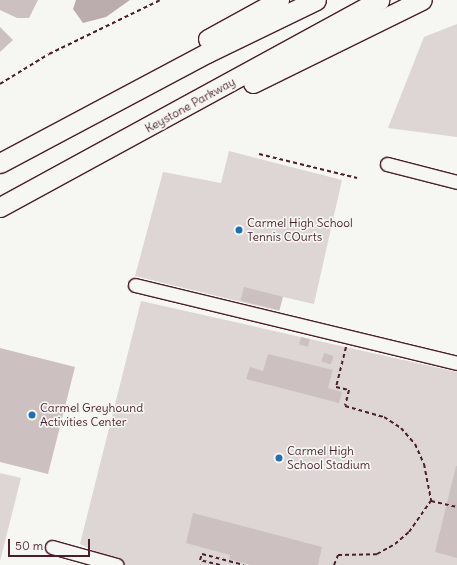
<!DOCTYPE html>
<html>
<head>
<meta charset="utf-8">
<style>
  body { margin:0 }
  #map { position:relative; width:457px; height:565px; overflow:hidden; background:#f6f6f2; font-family:Delius,sans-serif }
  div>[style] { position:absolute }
  .green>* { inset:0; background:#ddd6d5 }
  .water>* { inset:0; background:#bbadae }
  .building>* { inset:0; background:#ccc1c0; transform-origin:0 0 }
  .path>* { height:2px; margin-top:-1px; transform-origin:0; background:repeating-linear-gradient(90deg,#4a1f2b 0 4px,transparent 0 7px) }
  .roads { filter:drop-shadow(1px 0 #4a1f2b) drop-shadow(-1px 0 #4a1f2b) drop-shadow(0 1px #4a1f2b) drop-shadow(0 -1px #4a1f2b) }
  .minor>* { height:13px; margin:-6.5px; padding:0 6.5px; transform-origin:6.5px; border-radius:6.5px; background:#f6f6f2 }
  .highway>* { height:19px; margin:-9.5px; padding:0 9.5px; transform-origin:9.5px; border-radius:9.5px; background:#f6f6f2 }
  .dots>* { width:11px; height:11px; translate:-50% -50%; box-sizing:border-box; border:2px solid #f6f6f2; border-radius:50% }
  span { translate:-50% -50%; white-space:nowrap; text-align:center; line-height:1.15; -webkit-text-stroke:3.5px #f6f6f2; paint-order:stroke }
  .street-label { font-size:12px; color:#4a1f2b }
  .poi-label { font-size:12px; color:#4a1f2b }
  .left { translate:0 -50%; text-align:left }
  .scale { position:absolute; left:8px; top:539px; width:82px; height:18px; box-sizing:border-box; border:2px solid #4a1f2b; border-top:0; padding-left:5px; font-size:12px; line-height:14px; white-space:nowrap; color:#4a1f2b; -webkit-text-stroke:3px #f6f6f2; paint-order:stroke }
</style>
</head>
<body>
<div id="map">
  <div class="green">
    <div style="clip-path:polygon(457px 24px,457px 137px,388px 128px,424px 37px)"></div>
    <div style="clip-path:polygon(229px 151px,342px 180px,314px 304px,283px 297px,279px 311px,135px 276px,163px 172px,221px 183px)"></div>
    <div style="clip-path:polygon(141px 301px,457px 372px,457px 565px,123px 565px,80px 544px)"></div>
    <div style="clip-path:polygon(0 473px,21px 478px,0 561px)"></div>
  </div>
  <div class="water">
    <div style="clip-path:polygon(76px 0,130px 0,106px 17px,83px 23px,73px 9px)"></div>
  </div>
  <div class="building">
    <div style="clip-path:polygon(0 0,38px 0,29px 18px,17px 18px,0 10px)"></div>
    <div style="clip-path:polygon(0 27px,13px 40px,0 52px)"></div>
    <div style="left:244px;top:287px;width:40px;height:14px;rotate:14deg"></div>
    <div style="left:301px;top:337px;width:9px;height:8px;rotate:13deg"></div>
    <div style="clip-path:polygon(0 348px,75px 367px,48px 474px,0 462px)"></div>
    <div style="left:324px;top:353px;width:10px;height:9px;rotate:17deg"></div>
    <div style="clip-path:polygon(268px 354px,333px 370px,328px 388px,342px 392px,339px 403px,246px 379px,250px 367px,263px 371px)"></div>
    <div style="clip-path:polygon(456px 466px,457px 466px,457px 558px,435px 552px)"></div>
    <div style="clip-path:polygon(193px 513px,322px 547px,318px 565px,251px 565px,229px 559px,230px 555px,186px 543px)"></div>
  </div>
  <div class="path">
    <div style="left:0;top:84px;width:57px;rotate:-31.5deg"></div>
    <div style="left:49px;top:54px;width:123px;rotate:-25.9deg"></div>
    <div style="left:259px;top:154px;width:101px;rotate:13.8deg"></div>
    <div style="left:346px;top:347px;width:41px;rotate:104deg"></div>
    <div style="left:336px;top:387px;width:13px;rotate:13deg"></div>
    <div style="left:349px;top:390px;width:16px;rotate:104deg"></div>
    <div style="left:345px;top:406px;width:41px;rotate:15.8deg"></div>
    <div style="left:384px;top:417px;width:20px;rotate:33deg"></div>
    <div style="left:401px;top:428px;width:21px;rotate:49deg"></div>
    <div style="left:415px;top:444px;width:22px;rotate:66deg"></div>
    <div style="left:424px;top:464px;width:38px;rotate:79deg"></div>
    <div style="left:431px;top:501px;width:27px;rotate:13deg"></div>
    <div style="left:220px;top:565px;width:21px;rotate:-166deg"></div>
    <div style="left:200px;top:560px;width:6px;rotate:-72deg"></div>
    <div style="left:202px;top:554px;width:43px;rotate:14.7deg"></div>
    <div style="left:334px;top:565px;width:11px;rotate:-68deg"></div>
    <div style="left:338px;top:555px;width:39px;rotate:-1deg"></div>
    <div style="left:377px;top:554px;width:21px;rotate:-29deg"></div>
    <div style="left:395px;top:544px;width:18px;rotate:-41deg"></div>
    <div style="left:409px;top:532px;width:38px;rotate:-55deg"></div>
  </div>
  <div class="roads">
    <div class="minor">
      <div style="left:387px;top:164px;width:72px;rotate:14.4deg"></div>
      <div style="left:135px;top:285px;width:331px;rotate:13.6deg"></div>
      <div style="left:52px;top:547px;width:67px;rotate:15.5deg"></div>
    </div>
    <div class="highway">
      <div style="left:208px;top:39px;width:81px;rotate:-28.8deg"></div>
      <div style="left:253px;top:83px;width:188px;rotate:-26.2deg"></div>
      <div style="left:0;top:163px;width:234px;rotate:-28deg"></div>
      <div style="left:207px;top:53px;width:121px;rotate:-25.9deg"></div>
      <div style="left:0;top:207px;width:432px;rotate:-28.6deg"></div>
    </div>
  </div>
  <div class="dots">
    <div style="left:239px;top:230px;background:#1f6fb2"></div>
    <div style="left:32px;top:415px;background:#1f6fb2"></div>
    <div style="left:279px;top:458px;background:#1f6fb2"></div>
  </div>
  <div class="street-label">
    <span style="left:190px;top:105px;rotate:-29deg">Keystone Parkway</span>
  </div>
  <div class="poi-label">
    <span class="left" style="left:247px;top:230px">Carmel High School<br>Tennis COurts</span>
    <span class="left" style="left:40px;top:415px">Carmel Greyhound<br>Activities Center</span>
    <span class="left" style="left:287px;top:458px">Carmel High<br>School Stadium</span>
  </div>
  <div class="scale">50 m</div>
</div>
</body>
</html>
